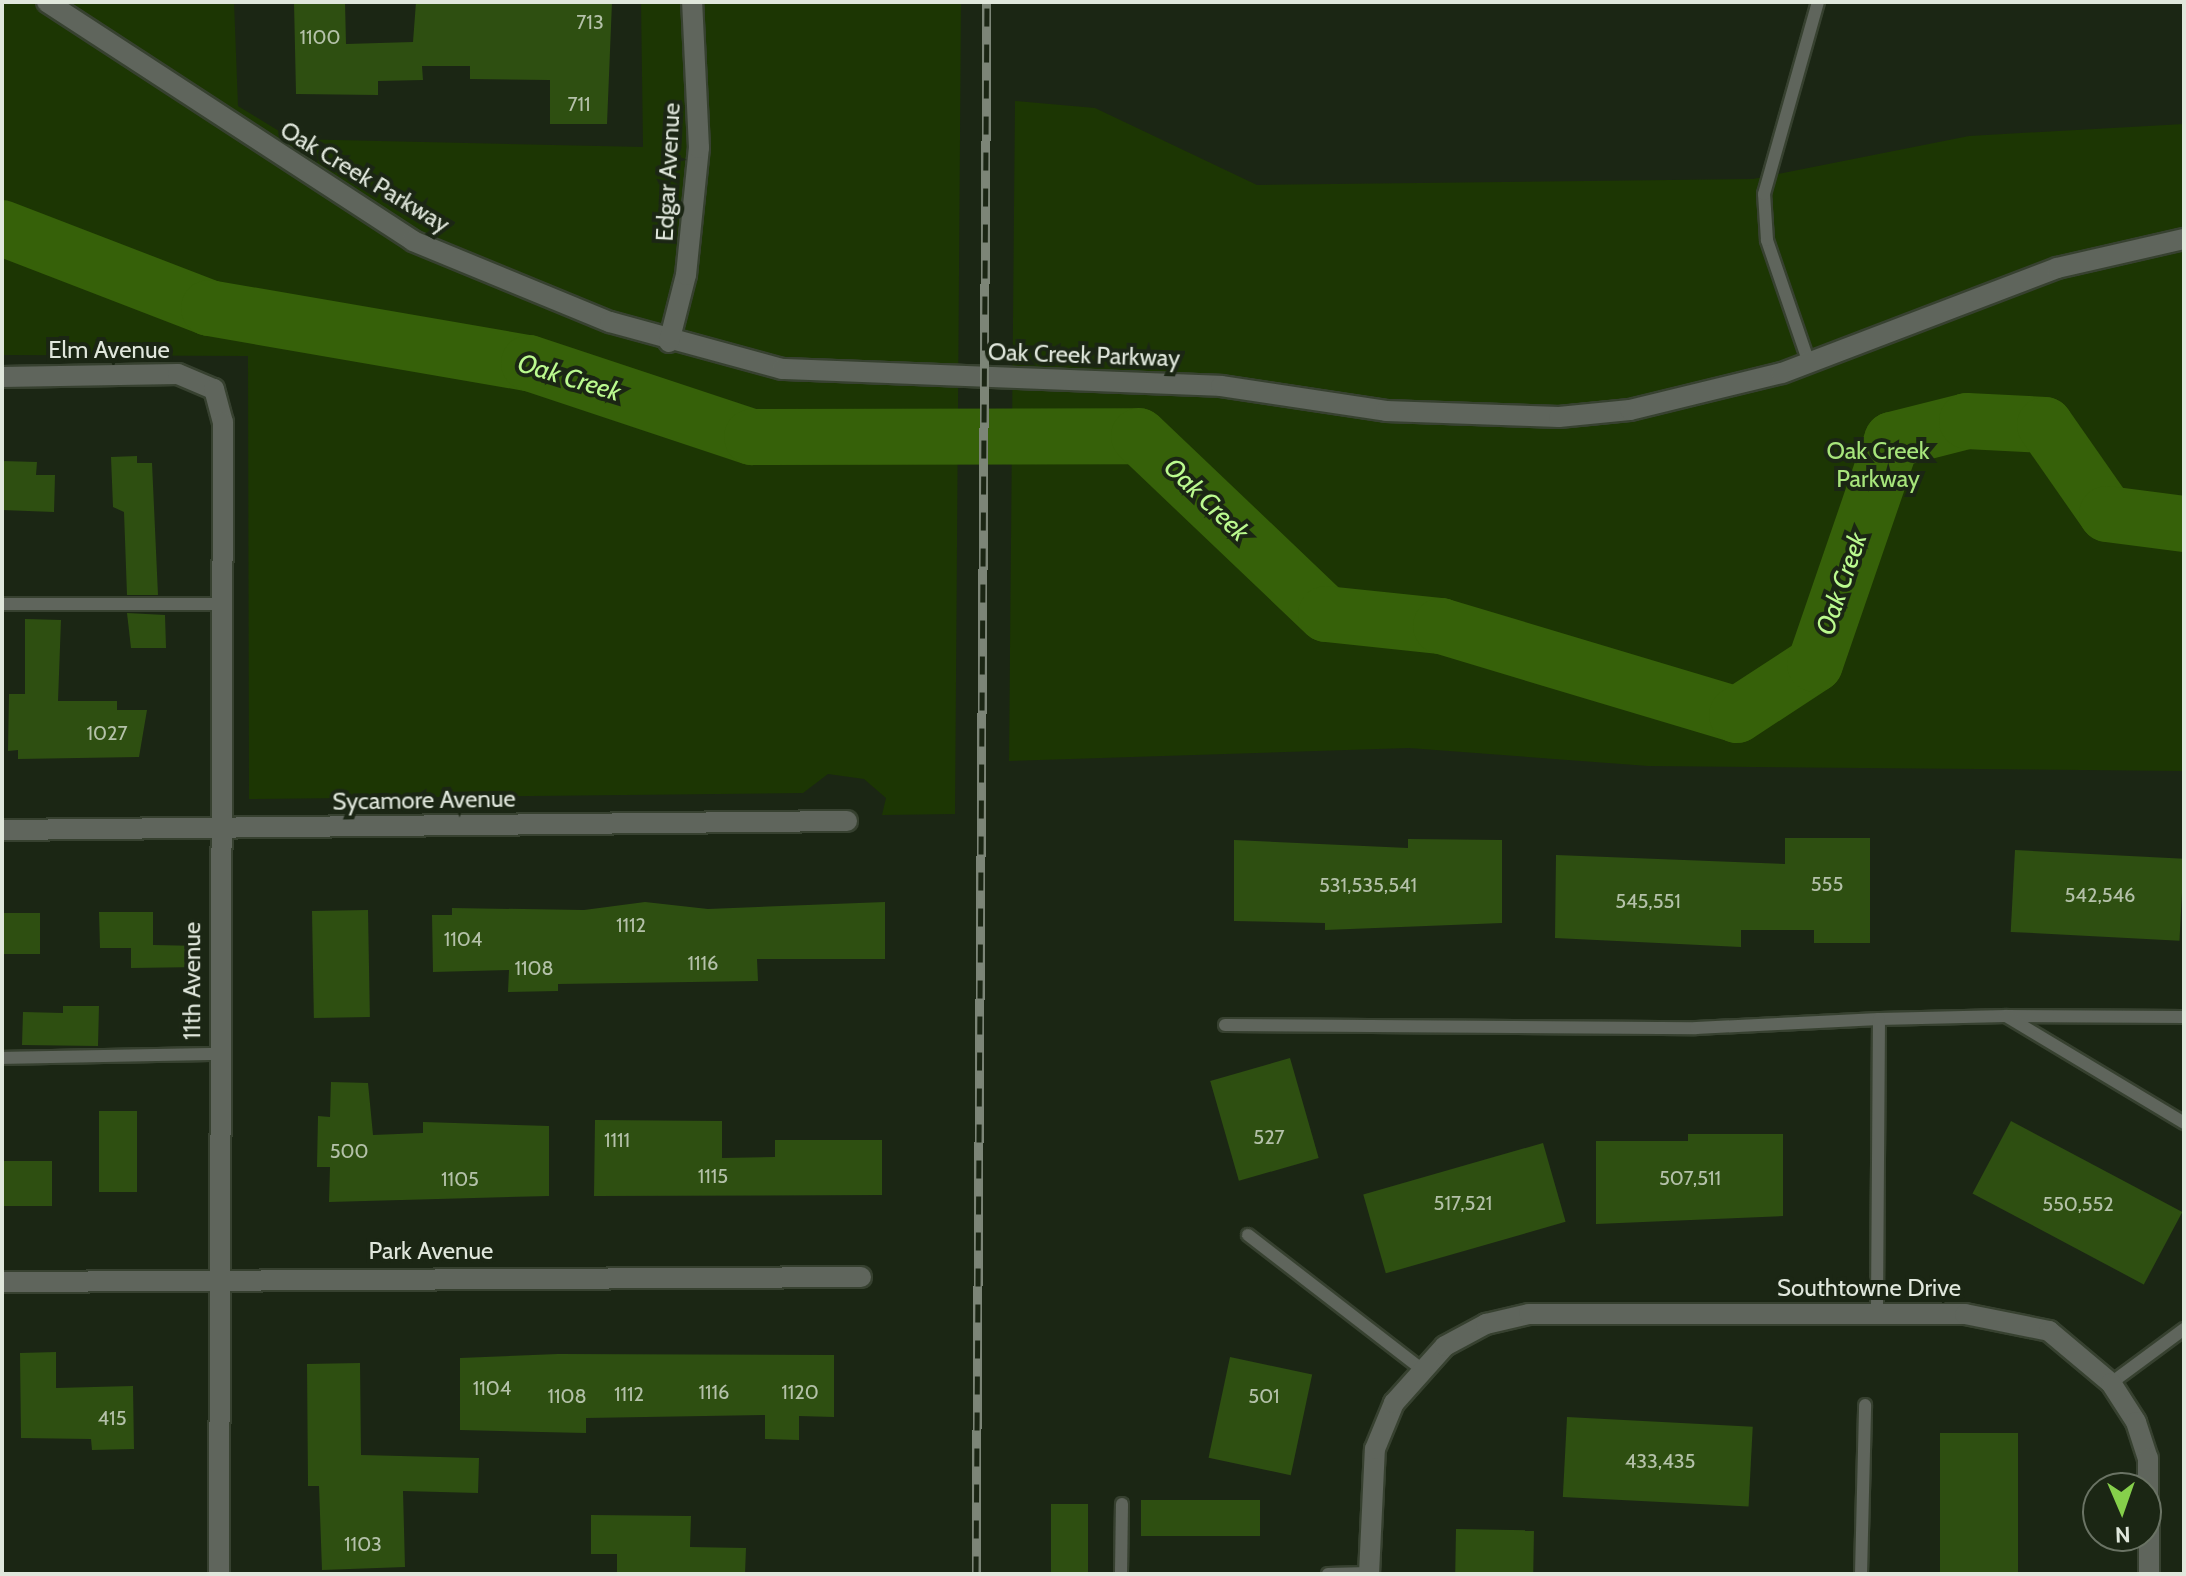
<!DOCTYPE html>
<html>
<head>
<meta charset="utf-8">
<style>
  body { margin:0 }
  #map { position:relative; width:2186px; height:1576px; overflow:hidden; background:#1b2614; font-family:Cabin,sans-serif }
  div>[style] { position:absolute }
  .green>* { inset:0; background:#1c3603 }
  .river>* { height:56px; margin:-28px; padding:0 28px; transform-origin:28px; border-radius:28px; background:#366109 }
  .building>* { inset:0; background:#2e4f11; transform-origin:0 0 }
  .roads { filter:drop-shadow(2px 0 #374130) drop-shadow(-2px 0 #374130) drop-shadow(0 2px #374130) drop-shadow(0 -2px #374130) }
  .service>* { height:12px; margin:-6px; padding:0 6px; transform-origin:6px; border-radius:6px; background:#5f655c }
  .minor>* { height:20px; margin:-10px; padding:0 10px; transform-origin:10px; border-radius:10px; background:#5f655c }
  .rail>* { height:9px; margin-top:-4.5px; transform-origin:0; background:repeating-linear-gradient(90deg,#1b2614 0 18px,#7c8577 0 36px); box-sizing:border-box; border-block:2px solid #7c8577 }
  span { translate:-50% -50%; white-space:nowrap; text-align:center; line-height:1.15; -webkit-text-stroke:8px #1b2614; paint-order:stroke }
  .number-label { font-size:20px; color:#b4c1a9 }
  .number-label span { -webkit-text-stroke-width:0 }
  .street-label { font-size:24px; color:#e0e7dc }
  .park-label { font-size:24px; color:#a7e57b }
  .water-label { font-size:26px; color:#bbfa8f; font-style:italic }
  .frame { position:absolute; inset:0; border:4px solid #e0e7dc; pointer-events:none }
  .north { position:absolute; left:2082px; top:1472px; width:80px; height:80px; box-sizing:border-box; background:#1b2614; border:2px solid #6a7364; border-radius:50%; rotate:178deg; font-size:22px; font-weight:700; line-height:32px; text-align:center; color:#e0e7dc }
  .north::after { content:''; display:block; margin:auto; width:28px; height:36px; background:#86cf4b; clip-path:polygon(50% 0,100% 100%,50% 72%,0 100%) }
</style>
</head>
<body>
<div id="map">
  <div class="green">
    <div style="clip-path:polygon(2px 2px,234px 2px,238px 106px,292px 139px,643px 147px,641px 2px,961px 2px,955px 814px,882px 815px,886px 798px,864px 779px,828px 774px,803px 793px,249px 799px,248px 356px,2px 355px)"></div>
    <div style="clip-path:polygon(1015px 101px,1095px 108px,1257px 185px,1753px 179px,1969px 136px,2184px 124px,2184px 771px,1648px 766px,1409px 748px,1009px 761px)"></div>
  </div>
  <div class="river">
    <div style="left:2px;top:228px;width:222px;rotate:21.1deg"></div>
    <div style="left:209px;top:308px;width:325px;rotate:9.8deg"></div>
    <div style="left:529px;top:363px;width:235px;rotate:18.4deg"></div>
    <div style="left:752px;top:437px;width:387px;rotate:-0.1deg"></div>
    <div style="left:1139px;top:436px;width:258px;rotate:43.6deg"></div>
    <div style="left:1326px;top:614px;width:116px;rotate:6deg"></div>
    <div style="left:1441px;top:626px;width:309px;rotate:16.7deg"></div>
    <div style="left:1737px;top:715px;width:93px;rotate:-33.2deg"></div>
    <div style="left:1815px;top:664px;width:237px;rotate:-71deg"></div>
    <div style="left:1892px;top:440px;width:77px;rotate:-14.2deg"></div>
    <div style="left:1967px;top:421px;width:78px;rotate:2.9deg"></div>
    <div style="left:2045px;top:425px;width:108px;rotate:55.1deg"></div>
    <div style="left:2107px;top:514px;width:78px;rotate:7.4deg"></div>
  </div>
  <div class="building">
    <div style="clip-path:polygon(294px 2px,345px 2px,346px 44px,413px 42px,416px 2px,612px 2px,607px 124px,550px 124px,550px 80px,470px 79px,470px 66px,422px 66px,423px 80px,378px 81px,378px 95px,296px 94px)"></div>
    <div style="clip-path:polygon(137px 456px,137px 463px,152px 463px,158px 595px,127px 595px,124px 512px,113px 507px,111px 457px)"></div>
    <div style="clip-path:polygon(2px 461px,37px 462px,36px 475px,55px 475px,54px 512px,2px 510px)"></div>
    <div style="clip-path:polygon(127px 613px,165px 615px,166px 648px,131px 648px)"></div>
    <div style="clip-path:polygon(25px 619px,61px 620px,58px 701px,117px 701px,117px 710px,147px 710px,139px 757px,18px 759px,18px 750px,8px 751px,9px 694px,25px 694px)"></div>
    <div style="clip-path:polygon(1785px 838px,1870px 838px,1870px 943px,1814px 943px,1814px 930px,1741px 930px,1741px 947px,1555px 938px,1556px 855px,1785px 864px)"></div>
    <div style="clip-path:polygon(1408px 839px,1502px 840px,1502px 923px,1325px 930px,1325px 923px,1234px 921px,1234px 840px,1408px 848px)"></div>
    <div style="left:2015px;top:850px;width:169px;height:82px;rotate:3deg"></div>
    <div style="clip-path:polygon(645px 902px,708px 909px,885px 902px,885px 959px,757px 959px,758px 981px,558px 984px,558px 991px,508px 992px,509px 970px,433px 972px,432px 915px,452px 915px,452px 908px,584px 910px)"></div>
    <div style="left:368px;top:910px;width:107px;height:56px;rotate:89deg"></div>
    <div style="clip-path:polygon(99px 912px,153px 912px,153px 945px,201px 946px,201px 967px,131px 968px,131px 948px,100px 948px)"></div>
    <div style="left:2px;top:913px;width:38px;height:41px"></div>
    <div style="clip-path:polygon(63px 1006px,99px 1006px,98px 1046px,22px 1045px,23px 1012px,63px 1013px)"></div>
    <div style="left:1290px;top:1058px;width:104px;height:83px;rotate:74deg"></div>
    <div style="clip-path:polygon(331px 1082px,368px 1083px,373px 1135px,423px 1133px,423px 1122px,549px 1126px,549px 1196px,329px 1202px,330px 1167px,317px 1167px,318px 1116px,330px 1117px)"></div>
    <div style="left:99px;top:1111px;width:38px;height:81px"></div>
    <div style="clip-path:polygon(595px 1120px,722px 1121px,722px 1158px,775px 1157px,775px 1140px,882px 1140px,882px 1195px,594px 1196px)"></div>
    <div style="left:2011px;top:1121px;width:194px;height:82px;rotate:28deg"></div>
    <div style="clip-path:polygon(1688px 1134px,1783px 1134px,1783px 1216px,1596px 1224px,1596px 1141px,1688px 1141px)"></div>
    <div style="left:1543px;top:1143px;width:82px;height:187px;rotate:74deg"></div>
    <div style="left:52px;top:1161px;width:45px;height:50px;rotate:90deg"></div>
    <div style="clip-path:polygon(56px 1352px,56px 1388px,133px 1386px,134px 1449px,92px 1450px,91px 1439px,21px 1438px,20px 1353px)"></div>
    <div style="clip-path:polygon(558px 1354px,834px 1355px,834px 1417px,799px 1416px,799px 1440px,765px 1439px,765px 1415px,586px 1418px,586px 1433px,460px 1430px,460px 1358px)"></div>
    <div style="left:1230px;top:1357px;width:84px;height:103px;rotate:12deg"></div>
    <div style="clip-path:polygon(360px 1363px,361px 1455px,479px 1458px,478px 1493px,403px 1491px,405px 1567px,322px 1570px,319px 1486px,308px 1486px,307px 1364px)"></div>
    <div style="left:1567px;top:1417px;width:186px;height:80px;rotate:3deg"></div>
    <div style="left:1940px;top:1433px;width:78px;height:141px"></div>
    <div style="left:1141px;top:1500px;width:119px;height:36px"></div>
    <div style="left:1051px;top:1504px;width:37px;height:70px"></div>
    <div style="clip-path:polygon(591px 1515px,691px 1516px,690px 1547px,746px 1548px,745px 1574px,617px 1574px,617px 1554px,591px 1554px)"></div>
    <div style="left:1456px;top:1529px;width:78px;height:45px;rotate:1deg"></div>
  </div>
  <div class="roads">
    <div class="service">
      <div style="left:1809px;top:363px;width:130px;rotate:-108.9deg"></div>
      <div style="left:1767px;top:240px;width:46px;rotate:-93.7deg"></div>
      <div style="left:1764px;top:194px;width:199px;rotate:-74.3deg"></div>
      <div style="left:2px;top:604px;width:220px"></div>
      <div style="left:2007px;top:1016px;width:177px;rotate:0.3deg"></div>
      <div style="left:1879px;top:1019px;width:127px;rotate:-1.4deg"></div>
      <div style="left:2006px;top:1016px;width:208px;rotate:31deg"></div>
      <div style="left:1225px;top:1025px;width:471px;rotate:0.4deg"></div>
      <div style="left:1696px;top:1028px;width:183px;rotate:-2.8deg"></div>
      <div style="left:1879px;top:1019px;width:296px;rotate:90.4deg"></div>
      <div style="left:2px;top:1058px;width:215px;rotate:-1.1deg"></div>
      <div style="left:1248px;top:1235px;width:216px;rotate:37.7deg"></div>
      <div style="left:2111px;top:1383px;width:91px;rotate:-36.5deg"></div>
      <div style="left:1121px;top:1574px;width:70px;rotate:-89.2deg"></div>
      <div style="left:1328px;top:1574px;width:41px;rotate:-1.4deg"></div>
      <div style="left:1861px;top:1574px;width:169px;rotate:-88.6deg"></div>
    </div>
    <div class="minor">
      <div style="left:47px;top:2px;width:437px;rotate:33.1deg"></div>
      <div style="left:413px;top:241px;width:213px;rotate:22.4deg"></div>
      <div style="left:610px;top:322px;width:178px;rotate:15.3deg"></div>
      <div style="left:782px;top:369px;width:439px;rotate:2.2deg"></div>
      <div style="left:1221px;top:386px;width:167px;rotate:8.6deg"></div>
      <div style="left:1386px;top:411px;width:173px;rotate:2deg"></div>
      <div style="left:1559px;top:417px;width:71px;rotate:-5.6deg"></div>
      <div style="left:1630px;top:410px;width:156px;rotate:-13.7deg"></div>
      <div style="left:1782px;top:373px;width:294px;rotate:-20.9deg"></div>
      <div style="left:2057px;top:268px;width:130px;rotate:-12.9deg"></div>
      <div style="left:669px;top:342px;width:69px;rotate:-75.8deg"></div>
      <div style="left:686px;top:275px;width:128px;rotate:-84.2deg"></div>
      <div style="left:699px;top:148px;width:146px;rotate:-92.7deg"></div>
      <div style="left:2px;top:377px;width:176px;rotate:-1deg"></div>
      <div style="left:178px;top:374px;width:39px;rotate:23deg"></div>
      <div style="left:214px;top:389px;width:34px;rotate:75deg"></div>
      <div style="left:223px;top:422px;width:1152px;rotate:90.2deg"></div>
      <div style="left:2px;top:830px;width:845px;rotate:-0.61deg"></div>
      <div style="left:2px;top:1282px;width:859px;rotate:-0.33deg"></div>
      <div style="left:1369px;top:1574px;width:125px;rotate:-87.3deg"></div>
      <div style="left:1375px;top:1449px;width:50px;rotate:-67.6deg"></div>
      <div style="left:1394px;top:1403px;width:76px;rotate:-48.2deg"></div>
      <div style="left:1445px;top:1346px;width:47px;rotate:-28.2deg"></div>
      <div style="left:1486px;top:1324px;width:44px;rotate:-13.1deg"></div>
      <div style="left:1529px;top:1314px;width:436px"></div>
      <div style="left:1965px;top:1314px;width:86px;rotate:11.4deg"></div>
      <div style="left:2049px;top:1331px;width:81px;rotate:40deg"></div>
      <div style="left:2111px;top:1383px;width:46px;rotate:57.3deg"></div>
      <div style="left:2136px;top:1422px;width:38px;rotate:72deg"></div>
      <div style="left:2148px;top:1458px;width:116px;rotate:89.5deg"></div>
    </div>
  </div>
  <div class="rail">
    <div style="left:976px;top:1574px;width:1572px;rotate:-89.6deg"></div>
  </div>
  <div class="number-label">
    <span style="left:590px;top:22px">713</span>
    <span style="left:320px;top:37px">1100</span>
    <span style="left:579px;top:104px">711</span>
    <span style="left:107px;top:733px">1027</span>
    <span style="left:1827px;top:884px">555</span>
    <span style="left:1368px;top:885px">531,535,541</span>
    <span style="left:2100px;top:895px">542,546</span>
    <span style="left:1648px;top:901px">545,551</span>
    <span style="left:631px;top:925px">1112</span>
    <span style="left:463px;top:939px">1104</span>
    <span style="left:703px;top:963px">1116</span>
    <span style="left:534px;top:968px">1108</span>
    <span style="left:1269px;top:1137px">527</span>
    <span style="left:617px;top:1140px">1111</span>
    <span style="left:349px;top:1151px">500</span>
    <span style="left:713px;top:1176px">1115</span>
    <span style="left:1690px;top:1178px">507,511</span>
    <span style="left:460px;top:1179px">1105</span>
    <span style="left:1463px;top:1203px">517,521</span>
    <span style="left:2078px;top:1204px">550,552</span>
    <span style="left:492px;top:1388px">1104</span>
    <span style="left:714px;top:1392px">1116</span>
    <span style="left:800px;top:1392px">1120</span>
    <span style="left:629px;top:1394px">1112</span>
    <span style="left:567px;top:1396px">1108</span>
    <span style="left:1264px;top:1396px">501</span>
    <span style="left:112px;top:1418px">415</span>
    <span style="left:1660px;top:1461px">433,435</span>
    <span style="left:363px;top:1544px">1103</span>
  </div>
  <div class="street-label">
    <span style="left:668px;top:172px;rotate:-87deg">Edgar Avenue</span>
    <span style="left:365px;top:177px;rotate:31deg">Oak Creek Parkway</span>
    <span style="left:109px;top:350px">Elm Avenue</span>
    <span style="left:1084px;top:355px;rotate:2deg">Oak Creek Parkway</span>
    <span style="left:424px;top:800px;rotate:-1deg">Sycamore Avenue</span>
    <span style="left:192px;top:981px;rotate:-90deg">11th Avenue</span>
    <span style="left:431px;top:1251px">Park Avenue</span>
    <span style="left:1869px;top:1288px">Southtowne Drive</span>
  </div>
  <div class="park-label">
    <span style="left:1878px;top:465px">Oak Creek<br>Parkway</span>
  </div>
  <div class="water-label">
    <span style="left:569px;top:378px;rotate:17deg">Oak Creek</span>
    <span style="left:1206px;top:500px;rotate:44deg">Oak Creek</span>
    <span style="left:1842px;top:584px;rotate:-71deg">Oak Creek</span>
  </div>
  <div class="frame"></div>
  <div class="north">N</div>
</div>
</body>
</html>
